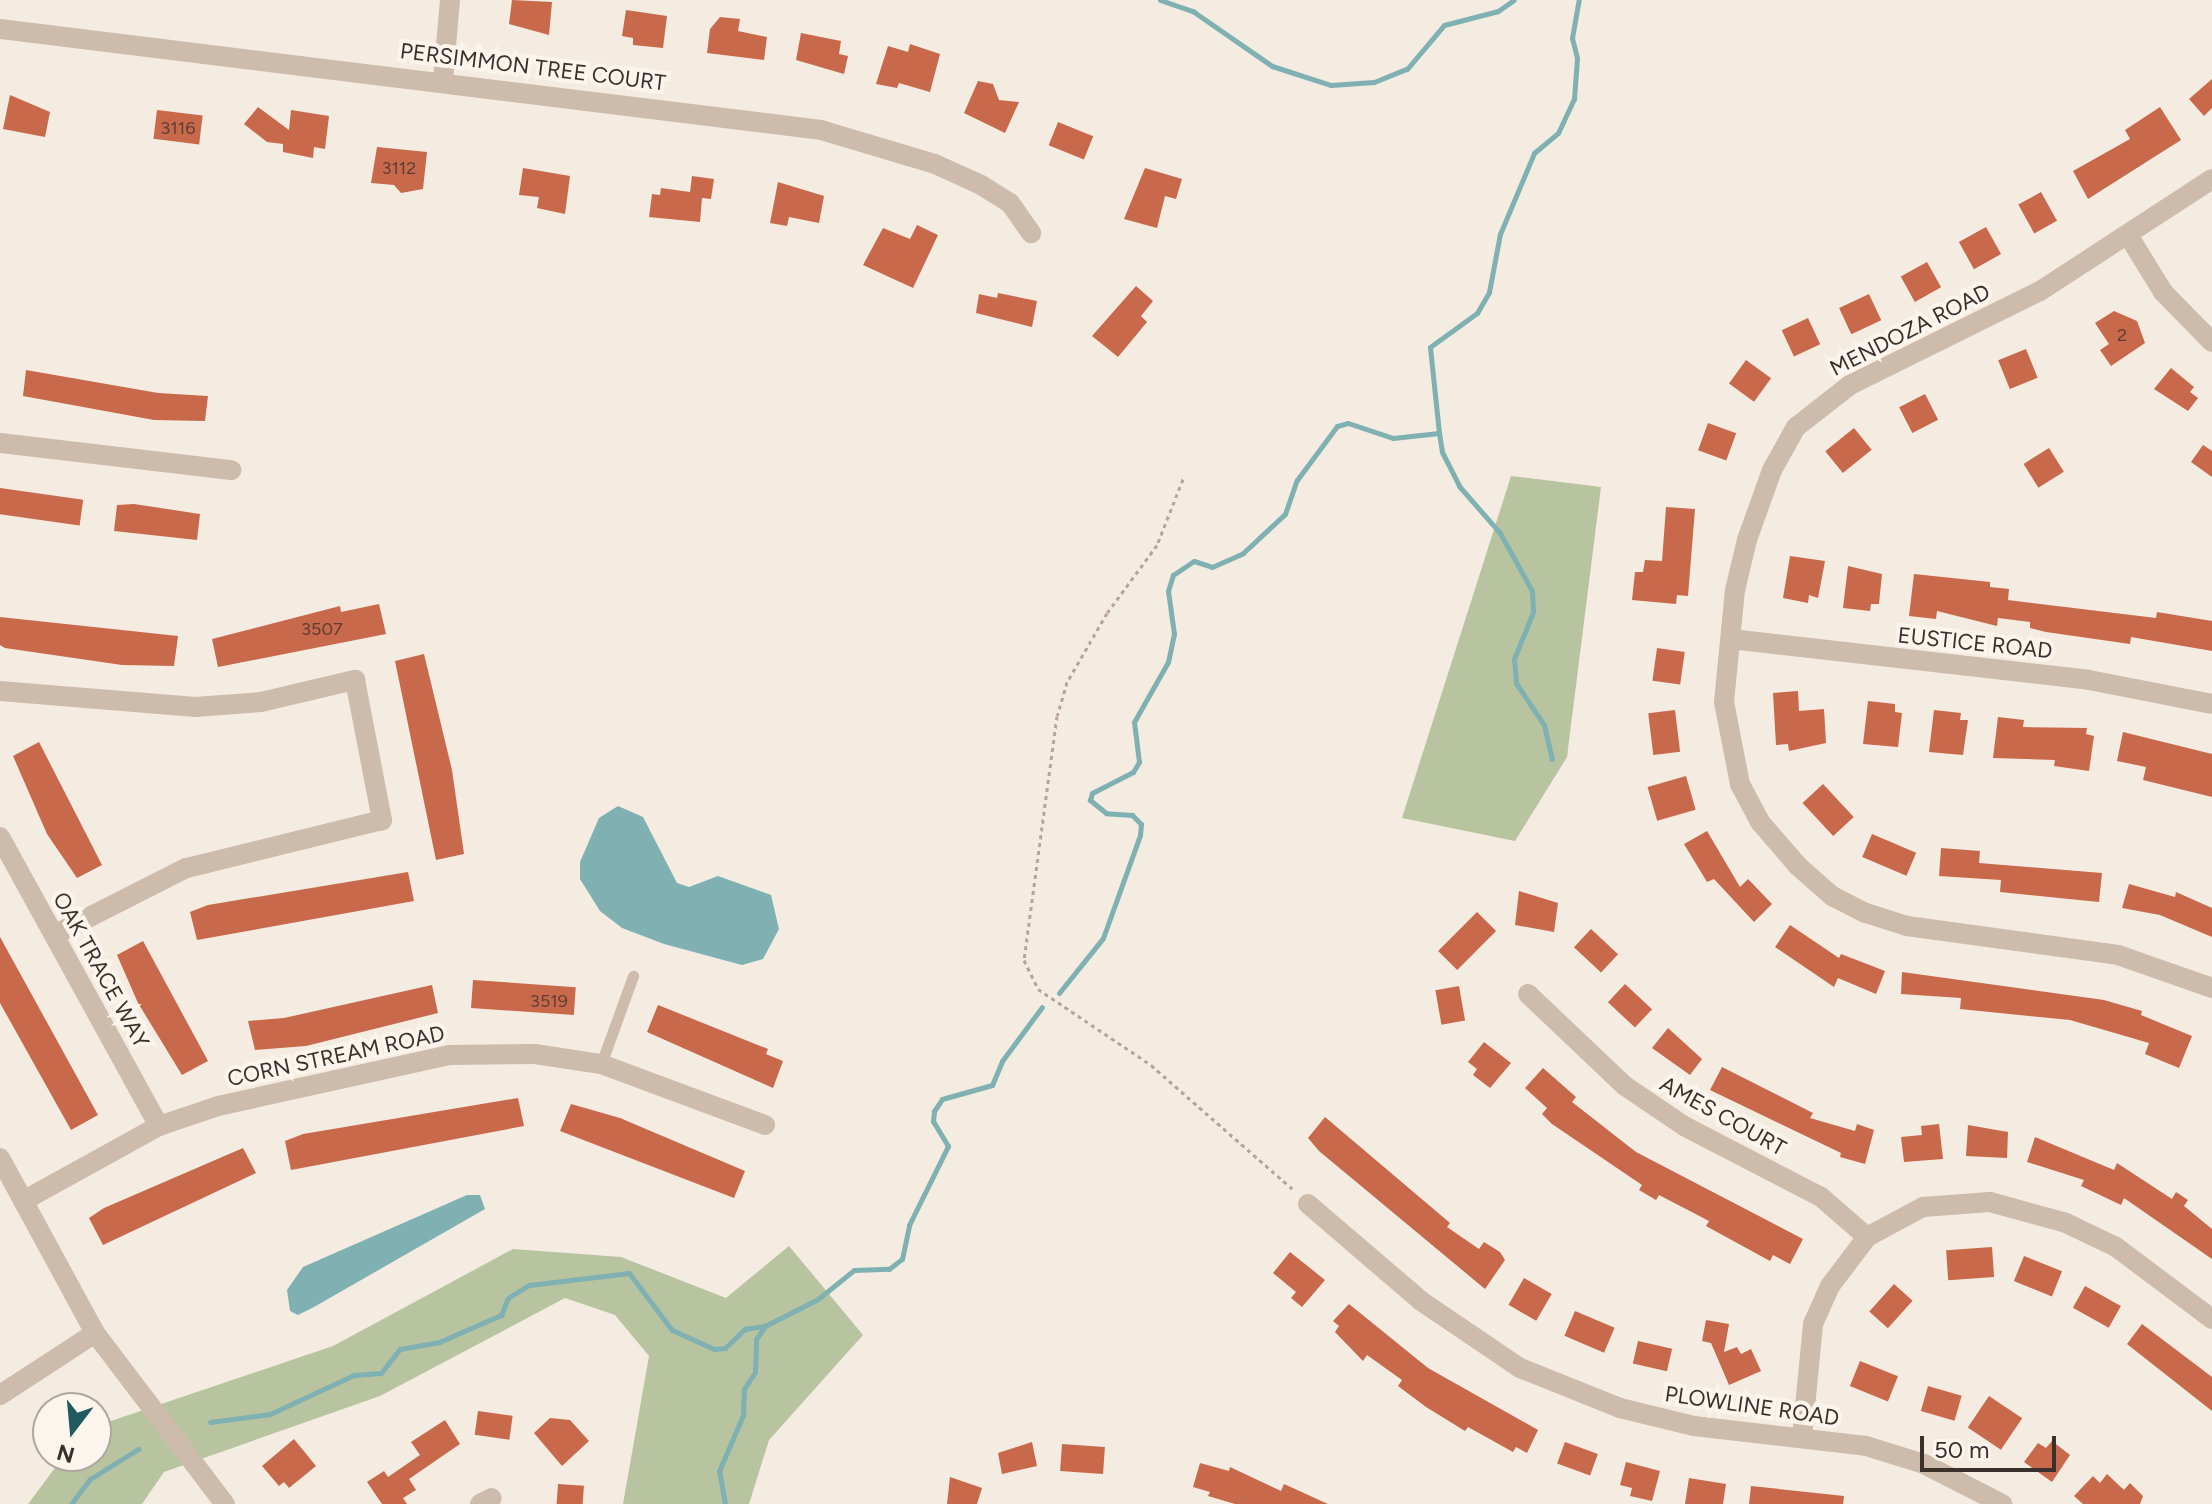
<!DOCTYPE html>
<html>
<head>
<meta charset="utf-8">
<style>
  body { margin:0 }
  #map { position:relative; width:2212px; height:1504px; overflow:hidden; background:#f4ebe1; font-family:Figtree,sans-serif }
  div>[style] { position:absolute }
  .green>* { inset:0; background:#b8c4a0 }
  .water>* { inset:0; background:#7fb0b2 }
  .stream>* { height:5px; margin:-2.5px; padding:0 2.5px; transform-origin:2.5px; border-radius:2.5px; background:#7fb0b2 }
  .building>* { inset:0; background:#c8694b; transform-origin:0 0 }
  .path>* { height:3px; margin-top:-1.5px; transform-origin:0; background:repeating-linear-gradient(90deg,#b9a596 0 4px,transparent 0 8px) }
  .service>* { height:11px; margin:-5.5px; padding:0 5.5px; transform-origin:5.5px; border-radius:5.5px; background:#cdbbac }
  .minor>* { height:20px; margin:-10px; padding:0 10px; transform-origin:10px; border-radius:10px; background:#cdbbac }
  span { translate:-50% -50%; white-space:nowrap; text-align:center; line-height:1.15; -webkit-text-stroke:8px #fbf5ee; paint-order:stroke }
  .number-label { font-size:18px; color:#5e3e33 }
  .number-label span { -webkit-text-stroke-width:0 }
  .street-label { font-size:22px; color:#3b302b }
  .north { position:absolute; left:32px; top:1392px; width:80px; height:80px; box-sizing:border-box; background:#fbf5ee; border:2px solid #aea6a0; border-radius:50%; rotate:196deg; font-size:22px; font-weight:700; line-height:32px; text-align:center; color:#3b302b }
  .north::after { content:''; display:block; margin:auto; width:28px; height:36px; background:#1f5a5e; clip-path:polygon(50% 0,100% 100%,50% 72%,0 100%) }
  .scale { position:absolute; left:1920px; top:1436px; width:136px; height:36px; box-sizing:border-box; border:4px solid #3b302b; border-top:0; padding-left:10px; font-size:24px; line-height:28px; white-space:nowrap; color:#3b302b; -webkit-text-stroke:6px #fbf5ee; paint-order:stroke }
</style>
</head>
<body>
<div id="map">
  <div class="green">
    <div style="clip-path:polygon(1511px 476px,1601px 487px,1567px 757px,1515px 841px,1402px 818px)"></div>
    <div style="clip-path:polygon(789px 1246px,863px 1335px,769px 1440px,749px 1504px,623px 1504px,649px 1356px,615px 1315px,565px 1298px,380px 1396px,164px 1472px,142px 1504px,28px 1504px,64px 1456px,96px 1456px,96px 1426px,333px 1346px,513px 1249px,621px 1257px,726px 1298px)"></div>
  </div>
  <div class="water">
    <div style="clip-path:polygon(618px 806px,643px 817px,677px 883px,689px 887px,718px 876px,771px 895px,779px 929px,763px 959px,742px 965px,664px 944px,622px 928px,600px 911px,580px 879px,580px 862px,599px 818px)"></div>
    <div style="clip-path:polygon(467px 1195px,480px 1195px,485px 1209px,314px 1307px,298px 1315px,290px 1311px,287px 1290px,303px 1267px)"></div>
  </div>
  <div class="stream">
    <div style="left:1160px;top:0;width:36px;rotate:19deg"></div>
    <div style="left:1194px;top:12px;width:95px;rotate:34.7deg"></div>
    <div style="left:1272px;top:66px;width:62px;rotate:17.9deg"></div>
    <div style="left:1331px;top:85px;width:43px;rotate:-4deg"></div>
    <div style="left:1374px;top:82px;width:35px;rotate:-22deg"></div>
    <div style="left:1407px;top:69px;width:57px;rotate:-49.9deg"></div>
    <div style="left:1444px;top:25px;width:56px;rotate:-14.5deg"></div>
    <div style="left:1498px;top:11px;width:19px;rotate:-35deg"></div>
    <div style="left:1439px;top:433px;width:19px;rotate:81deg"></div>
    <div style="left:1442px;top:452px;width:38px;rotate:63deg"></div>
    <div style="left:1459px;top:486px;width:62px;rotate:48.9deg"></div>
    <div style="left:1500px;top:533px;width:66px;rotate:61.1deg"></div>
    <div style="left:1532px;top:591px;width:21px;rotate:87deg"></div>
    <div style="left:1533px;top:612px;width:51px;rotate:112deg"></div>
    <div style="left:1514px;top:659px;width:24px;rotate:85deg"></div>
    <div style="left:1516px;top:683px;width:50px;rotate:56.3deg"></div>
    <div style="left:1544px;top:725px;width:35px;rotate:77deg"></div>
    <div style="left:1059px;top:993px;width:70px;rotate:-51.3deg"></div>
    <div style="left:1103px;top:938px;width:109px;rotate:-70.2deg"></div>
    <div style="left:1140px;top:835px;width:11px;rotate:-85deg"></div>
    <div style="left:1141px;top:824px;width:13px;rotate:-135deg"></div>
    <div style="left:1132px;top:815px;width:26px;rotate:-176deg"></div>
    <div style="left:1106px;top:813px;width:21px;rotate:-141deg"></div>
    <div style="left:1090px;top:800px;width:7px;rotate:-74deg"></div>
    <div style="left:1092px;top:793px;width:46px;rotate:-27.1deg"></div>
    <div style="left:1133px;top:772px;width:12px;rotate:-59deg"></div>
    <div style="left:1139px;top:762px;width:40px;rotate:-97.1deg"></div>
    <div style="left:1134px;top:722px;width:69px;rotate:-60.5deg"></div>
    <div style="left:1168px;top:662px;width:29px;rotate:-78deg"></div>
    <div style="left:1174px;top:634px;width:43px;rotate:-97.9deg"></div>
    <div style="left:1168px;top:591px;width:17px;rotate:-73deg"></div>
    <div style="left:1173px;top:575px;width:25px;rotate:-34deg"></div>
    <div style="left:1194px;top:561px;width:19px;rotate:18deg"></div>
    <div style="left:1212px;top:567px;width:34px;rotate:-24deg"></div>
    <div style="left:1243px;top:553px;width:57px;rotate:-42.9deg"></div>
    <div style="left:1285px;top:514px;width:36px;rotate:-71deg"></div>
    <div style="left:1297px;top:480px;width:67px;rotate:-53.5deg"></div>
    <div style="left:1337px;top:426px;width:11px;rotate:-15deg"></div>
    <div style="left:1348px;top:423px;width:47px;rotate:18.4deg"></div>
    <div style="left:1393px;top:438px;width:46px;rotate:-6.2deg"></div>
    <div style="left:1439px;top:433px;width:86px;rotate:-96deg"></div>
    <div style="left:1430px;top:347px;width:58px;rotate:-35.9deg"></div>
    <div style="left:1477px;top:313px;width:24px;rotate:-60deg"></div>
    <div style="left:1489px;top:292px;width:59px;rotate:-79.3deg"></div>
    <div style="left:1500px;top:234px;width:88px;rotate:-67.2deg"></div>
    <div style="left:1534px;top:153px;width:31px;rotate:-40deg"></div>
    <div style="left:1558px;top:133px;width:38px;rotate:-65deg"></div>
    <div style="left:1574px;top:99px;width:41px;rotate:-85.8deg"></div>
    <div style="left:1577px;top:58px;width:21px;rotate:-104deg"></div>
    <div style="left:1572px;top:38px;width:39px;rotate:-80deg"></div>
    <div style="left:210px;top:1422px;width:61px;rotate:-7.6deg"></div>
    <div style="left:270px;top:1414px;width:93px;rotate:-24.9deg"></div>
    <div style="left:354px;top:1375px;width:27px;rotate:-4deg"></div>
    <div style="left:381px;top:1373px;width:31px;rotate:-52deg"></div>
    <div style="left:400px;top:1349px;width:40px;rotate:-10deg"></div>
    <div style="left:439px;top:1342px;width:68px;rotate:-23.5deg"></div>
    <div style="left:501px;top:1315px;width:18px;rotate:-68deg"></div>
    <div style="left:508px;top:1298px;width:25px;rotate:-32deg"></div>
    <div style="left:529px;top:1285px;width:101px;rotate:-6.8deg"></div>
    <div style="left:629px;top:1273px;width:71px;rotate:53deg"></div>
    <div style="left:672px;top:1330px;width:46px;rotate:24.3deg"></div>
    <div style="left:714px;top:1349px;width:11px;rotate:-5deg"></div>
    <div style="left:725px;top:1348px;width:28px;rotate:-44deg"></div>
    <div style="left:745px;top:1329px;width:20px;rotate:-9deg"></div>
    <div style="left:71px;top:1504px;width:31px;rotate:-53deg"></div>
    <div style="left:90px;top:1479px;width:57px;rotate:-32deg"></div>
    <div style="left:725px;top:1504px;width:34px;rotate:-100deg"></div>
    <div style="left:719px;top:1471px;width:61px;rotate:-66.8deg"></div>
    <div style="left:743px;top:1415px;width:26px;rotate:-88deg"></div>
    <div style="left:744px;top:1389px;width:20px;rotate:-57deg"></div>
    <div style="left:755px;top:1372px;width:33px;rotate:-88deg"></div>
    <div style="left:756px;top:1339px;width:16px;rotate:-55deg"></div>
    <div style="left:765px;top:1326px;width:59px;rotate:-27deg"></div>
    <div style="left:818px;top:1299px;width:46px;rotate:-38.9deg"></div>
    <div style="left:854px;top:1270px;width:35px;rotate:-2deg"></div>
    <div style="left:889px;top:1269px;width:16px;rotate:-38deg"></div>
    <div style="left:902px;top:1259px;width:35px;rotate:-78deg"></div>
    <div style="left:909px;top:1225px;width:88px;rotate:-63.7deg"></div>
    <div style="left:948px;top:1146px;width:29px;rotate:-121deg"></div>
    <div style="left:933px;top:1121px;width:10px;rotate:-84deg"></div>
    <div style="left:934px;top:1111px;width:14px;rotate:-56deg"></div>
    <div style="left:942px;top:1099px;width:52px;rotate:-15.6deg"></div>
    <div style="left:992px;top:1085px;width:26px;rotate:-67deg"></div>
    <div style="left:1002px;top:1061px;width:67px;rotate:-53.5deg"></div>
  </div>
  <div class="building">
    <div style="clip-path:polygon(512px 0,552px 2px,549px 35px,509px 24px)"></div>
    <div style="clip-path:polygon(626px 10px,667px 16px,663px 48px,633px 45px,633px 38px,622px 36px)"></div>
    <div style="clip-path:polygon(720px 17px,740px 19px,738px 31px,767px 37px,764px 60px,707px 53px,710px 29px)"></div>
    <div style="clip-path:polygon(801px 33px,841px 41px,839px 54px,848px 56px,844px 74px,796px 60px)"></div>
    <div style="clip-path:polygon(910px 44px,940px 54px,930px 92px,899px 83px,897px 88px,876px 84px,888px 46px,908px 52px)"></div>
    <div style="clip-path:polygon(2212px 79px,2212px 108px,2204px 116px,2189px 99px)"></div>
    <div style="clip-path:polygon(978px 81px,993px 84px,999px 100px,1019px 102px,1005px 133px,964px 113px)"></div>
    <div style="clip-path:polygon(10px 95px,50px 112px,45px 137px,3px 129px)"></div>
    <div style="clip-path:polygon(258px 107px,289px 130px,291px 110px,329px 116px,325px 149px,314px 147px,313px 158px,283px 152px,283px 144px,267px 142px,244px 124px)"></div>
    <div style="clip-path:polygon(2160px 107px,2181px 140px,2088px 199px,2073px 171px,2130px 139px,2125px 130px)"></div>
    <div style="left:157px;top:110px;width:46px;height:29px;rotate:7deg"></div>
    <div style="left:1058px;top:122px;width:38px;height:25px;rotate:22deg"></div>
    <div style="clip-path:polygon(377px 147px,427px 152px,423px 189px,401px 193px,394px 185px,371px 183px)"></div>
    <div style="clip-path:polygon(523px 168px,570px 176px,565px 214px,537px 208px,539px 197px,519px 195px)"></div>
    <div style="clip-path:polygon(1145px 168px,1182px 179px,1176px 199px,1165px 196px,1157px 228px,1124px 219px)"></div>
    <div style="clip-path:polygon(692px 176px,714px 179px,711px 199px,702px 198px,700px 222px,649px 217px,652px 194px,660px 195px,661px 188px,690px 192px)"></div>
    <div style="clip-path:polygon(778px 182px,824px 196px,819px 223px,789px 217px,787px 226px,770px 223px)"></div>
    <div style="left:2041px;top:192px;width:33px;height:26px;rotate:61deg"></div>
    <div style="clip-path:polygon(917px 225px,938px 235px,913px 288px,863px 265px,883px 228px,910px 239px)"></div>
    <div style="left:1986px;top:227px;width:31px;height:31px;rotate:61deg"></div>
    <div style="left:1927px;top:262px;width:29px;height:30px;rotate:61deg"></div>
    <div style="clip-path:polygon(1136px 286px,1153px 301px,1141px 316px,1147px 322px,1118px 357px,1092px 336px)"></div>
    <div style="clip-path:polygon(998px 293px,1037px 301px,1032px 327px,976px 313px,979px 294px,997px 298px)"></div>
    <div style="left:1869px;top:294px;width:29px;height:33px;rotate:65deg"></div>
    <div style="clip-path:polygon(2114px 311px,2137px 321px,2145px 343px,2111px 366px,2100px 350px,2109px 344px,2095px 323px)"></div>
    <div style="left:1808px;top:318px;width:29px;height:29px;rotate:65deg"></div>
    <div style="left:2026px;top:349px;width:31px;height:30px;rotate:68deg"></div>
    <div style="left:1746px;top:360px;width:31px;height:29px;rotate:36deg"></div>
    <div style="clip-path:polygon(2171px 368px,2194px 387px,2190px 392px,2198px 398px,2188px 411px,2154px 389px)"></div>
    <div style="clip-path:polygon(26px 370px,158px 393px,208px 396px,205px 421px,154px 420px,23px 396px)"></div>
    <div style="left:1925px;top:394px;width:29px;height:29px;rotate:63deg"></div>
    <div style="left:1708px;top:423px;width:30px;height:29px;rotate:20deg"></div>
    <div style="left:1854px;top:428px;width:28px;height:37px;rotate:51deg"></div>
    <div style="clip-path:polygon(2203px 445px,2212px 451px,2212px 477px,2191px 462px)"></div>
    <div style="left:2049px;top:448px;width:28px;height:30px;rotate:58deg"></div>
    <div style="left:0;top:488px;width:84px;height:26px;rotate:8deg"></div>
    <div style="clip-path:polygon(134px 504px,200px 514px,197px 540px,114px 531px,117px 505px)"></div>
    <div style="clip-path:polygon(1666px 507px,1695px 509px,1688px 596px,1677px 595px,1676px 604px,1632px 600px,1635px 572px,1643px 572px,1645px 560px,1662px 561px)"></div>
    <div style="clip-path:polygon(1790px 556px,1825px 561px,1818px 598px,1809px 595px,1808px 603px,1783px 598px)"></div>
    <div style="clip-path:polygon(1848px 566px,1882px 574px,1879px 604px,1871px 604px,1870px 611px,1843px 608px)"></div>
    <div style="clip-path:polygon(1914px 574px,1990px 582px,1990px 587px,2009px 589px,2008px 600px,2156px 618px,2157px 612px,2212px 621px,2212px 651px,2131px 637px,2130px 644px,2046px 632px,2030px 628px,2030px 622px,1998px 618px,1997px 626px,1937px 611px,1936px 619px,1909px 616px)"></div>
    <div style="clip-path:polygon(379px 604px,386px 634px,218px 667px,212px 639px,340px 606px,341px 612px)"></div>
    <div style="clip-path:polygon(0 617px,178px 636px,174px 666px,122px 665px,5px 648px,0 645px)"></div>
    <div style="left:1657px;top:648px;width:28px;height:33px;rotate:8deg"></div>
    <div style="clip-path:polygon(424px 654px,452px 770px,464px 854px,436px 860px,395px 661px)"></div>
    <div style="clip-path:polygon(1798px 691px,1799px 711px,1824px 709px,1826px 743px,1789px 751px,1788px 744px,1776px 745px,1773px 693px)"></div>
    <div style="clip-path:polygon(1868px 701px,1895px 704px,1895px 712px,1902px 713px,1898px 747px,1863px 744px)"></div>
    <div style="left:1675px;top:710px;width:42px;height:27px;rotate:83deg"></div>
    <div style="clip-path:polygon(1934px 710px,1961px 713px,1960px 720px,1968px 720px,1963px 755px,1929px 752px)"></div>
    <div style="clip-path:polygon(1998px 717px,2024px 720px,2023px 727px,2087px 728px,2086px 734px,2094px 736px,2089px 771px,2054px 766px,2055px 760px,1993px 758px)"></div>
    <div style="clip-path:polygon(2123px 732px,2212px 754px,2212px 797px,2143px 780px,2146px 767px,2117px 761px)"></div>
    <div style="clip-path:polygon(39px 742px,102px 865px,77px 878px,47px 834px,13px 756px)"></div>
    <div style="left:1686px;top:776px;width:35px;height:40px;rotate:74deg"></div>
    <div style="left:1823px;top:784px;width:45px;height:28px;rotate:47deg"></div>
    <div style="clip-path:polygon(1707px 831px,1740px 887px,1748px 879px,1772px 904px,1754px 922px,1714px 879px,1707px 882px,1684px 844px)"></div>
    <div style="left:1872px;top:834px;width:48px;height:25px;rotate:23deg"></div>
    <div style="clip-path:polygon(1941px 848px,1980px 851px,1979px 863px,2102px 873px,2099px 902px,2000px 892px,2001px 880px,1939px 876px)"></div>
    <div style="clip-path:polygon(408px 872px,414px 901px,197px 940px,190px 912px,208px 905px)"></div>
    <div style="clip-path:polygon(2129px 884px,2175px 897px,2176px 892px,2212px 908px,2212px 937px,2160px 915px,2122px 908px)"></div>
    <div style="clip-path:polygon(1519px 891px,1558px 903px,1554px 932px,1515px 925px)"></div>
    <div style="left:1477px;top:912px;width:27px;height:55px;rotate:45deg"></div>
    <div style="clip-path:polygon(1790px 925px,1839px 958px,1841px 954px,1885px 971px,1876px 994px,1838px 978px,1834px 987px,1775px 947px)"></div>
    <div style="left:1591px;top:929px;width:37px;height:25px;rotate:43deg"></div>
    <div style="clip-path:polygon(0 937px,98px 1115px,71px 1130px,0 1003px)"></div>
    <div style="clip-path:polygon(143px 941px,208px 1061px,182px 1075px,138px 1003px,117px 955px)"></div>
    <div style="clip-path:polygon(1902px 972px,2104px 1000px,2142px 1011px,2141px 1015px,2192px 1036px,2179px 1068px,2145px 1054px,2149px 1043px,2070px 1020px,1960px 1009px,1961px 998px,1901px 994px)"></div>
    <div style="left:473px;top:980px;width:103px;height:28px;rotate:4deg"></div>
    <div style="left:1625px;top:984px;width:37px;height:25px;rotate:43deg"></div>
    <div style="clip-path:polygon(432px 985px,438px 1013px,306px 1046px,255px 1050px,248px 1021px,284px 1018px)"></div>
    <div style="left:1459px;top:986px;width:35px;height:24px;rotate:80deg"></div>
    <div style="clip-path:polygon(658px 1005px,768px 1049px,766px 1054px,783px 1061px,773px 1088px,647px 1032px)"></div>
    <div style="clip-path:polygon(1668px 1028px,1702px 1059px,1690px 1075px,1652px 1048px)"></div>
    <div style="clip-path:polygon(1484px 1042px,1511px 1063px,1490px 1088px,1473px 1075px,1477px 1069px,1468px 1062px)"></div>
    <div style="clip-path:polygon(1722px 1067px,1813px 1113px,1810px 1118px,1855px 1131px,1857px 1124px,1874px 1130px,1865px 1164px,1840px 1157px,1841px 1153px,1710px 1090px)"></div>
    <div style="clip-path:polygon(1543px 1068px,1576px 1097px,1572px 1102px,1636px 1152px,1803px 1239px,1790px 1264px,1773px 1255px,1770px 1261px,1706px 1226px,1709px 1221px,1659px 1195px,1656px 1200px,1639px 1190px,1642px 1185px,1552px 1124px,1542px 1114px,1547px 1108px,1525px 1088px)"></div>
    <div style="clip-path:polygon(518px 1098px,524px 1126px,291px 1170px,285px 1141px,303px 1134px)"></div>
    <div style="clip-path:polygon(571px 1104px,620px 1118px,745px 1171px,734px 1198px,560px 1131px)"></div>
    <div style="clip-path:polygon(1325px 1117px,1450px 1223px,1447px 1227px,1479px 1249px,1484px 1242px,1500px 1252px,1505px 1260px,1485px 1289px,1319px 1151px,1308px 1138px)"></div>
    <div style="clip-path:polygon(1939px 1124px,1943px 1159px,1904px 1162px,1901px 1137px,1922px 1135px,1921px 1126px)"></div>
    <div style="clip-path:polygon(1968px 1125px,2008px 1132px,2007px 1158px,1966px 1156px)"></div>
    <div style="clip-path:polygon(2035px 1137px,2114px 1170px,2117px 1163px,2172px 1199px,2176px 1192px,2188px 1200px,2184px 1206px,2212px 1229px,2212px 1259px,2124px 1198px,2121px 1205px,2081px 1186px,2084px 1180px,2027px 1162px)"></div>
    <div style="clip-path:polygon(243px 1148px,256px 1173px,103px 1245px,89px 1218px,104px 1208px)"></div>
    <div style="left:1992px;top:1247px;width:30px;height:46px;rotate:86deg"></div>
    <div style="clip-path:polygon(1290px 1252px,1325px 1280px,1302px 1307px,1291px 1298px,1296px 1292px,1273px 1273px)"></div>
    <div style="left:2024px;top:1256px;width:41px;height:27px;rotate:22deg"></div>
    <div style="left:1524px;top:1278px;width:32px;height:31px;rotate:30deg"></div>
    <div style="left:1894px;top:1284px;width:25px;height:37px;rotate:42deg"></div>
    <div style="left:2085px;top:1286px;width:41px;height:25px;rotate:29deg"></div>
    <div style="clip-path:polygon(1349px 1304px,1428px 1368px,1538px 1430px,1527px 1453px,1516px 1447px,1513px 1452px,1468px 1427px,1465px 1431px,1426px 1407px,1398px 1386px,1402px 1380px,1367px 1355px,1363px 1361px,1335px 1332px,1339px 1326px,1333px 1321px)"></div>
    <div style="left:1575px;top:1311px;width:43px;height:27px;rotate:23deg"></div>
    <div style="clip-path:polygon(1706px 1320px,1729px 1324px,1724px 1352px,1737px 1347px,1741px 1354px,1751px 1349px,1761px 1371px,1729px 1385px,1711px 1343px,1702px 1341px)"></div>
    <div style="clip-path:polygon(2142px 1324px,2212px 1377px,2212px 1411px,2127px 1344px)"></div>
    <div style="left:1638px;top:1341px;width:35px;height:23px;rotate:13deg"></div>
    <div style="left:1860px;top:1361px;width:41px;height:27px;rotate:22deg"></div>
    <div style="left:1928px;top:1386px;width:35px;height:26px;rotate:16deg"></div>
    <div style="left:1989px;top:1396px;width:40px;height:38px;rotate:34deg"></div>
    <div style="left:478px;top:1411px;width:35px;height:24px;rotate:8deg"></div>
    <div style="clip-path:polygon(550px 1418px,570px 1420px,589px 1441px,562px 1466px,534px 1433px)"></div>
    <div style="clip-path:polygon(445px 1420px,460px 1444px,409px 1479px,416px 1490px,403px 1498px,407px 1504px,382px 1504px,367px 1482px,384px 1471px,388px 1477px,420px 1455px,411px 1442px)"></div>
    <div style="clip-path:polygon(294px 1439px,316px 1466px,289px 1488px,284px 1482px,279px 1486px,262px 1466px)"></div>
    <div style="clip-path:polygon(2052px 1441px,2070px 1455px,2052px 1482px,2024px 1462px,2038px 1443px,2046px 1448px)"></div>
    <div style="clip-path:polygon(1032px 1442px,1037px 1466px,1002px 1474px,998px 1453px)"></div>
    <div style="left:1565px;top:1442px;width:35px;height:23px;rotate:20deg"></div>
    <div style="left:1062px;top:1444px;width:43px;height:27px;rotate:4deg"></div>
    <div style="clip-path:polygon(1626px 1462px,1660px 1471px,1652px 1501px,1630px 1496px,1632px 1488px,1620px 1485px)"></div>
    <div style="clip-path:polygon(1200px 1463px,1229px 1471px,1230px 1467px,1281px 1491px,1284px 1484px,1328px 1504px,1235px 1504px,1208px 1496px,1210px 1492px,1193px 1487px)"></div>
    <div style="clip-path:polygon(2107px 1474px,2124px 1490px,2130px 1483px,2143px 1496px,2140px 1504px,2083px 1504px,2074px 1496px,2093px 1476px,2100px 1483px)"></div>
    <div style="clip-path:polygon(950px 1477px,982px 1488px,977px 1504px,947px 1504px)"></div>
    <div style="clip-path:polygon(1689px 1478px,1726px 1484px,1723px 1504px,1685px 1504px)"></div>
    <div style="left:558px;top:1484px;width:26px;height:20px;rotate:4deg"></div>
    <div style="clip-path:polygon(1751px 1486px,1844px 1496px,1843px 1504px,1749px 1504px)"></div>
  </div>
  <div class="path">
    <div style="left:1183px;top:479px;width:71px;rotate:111.5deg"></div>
    <div style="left:1157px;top:545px;width:84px;rotate:126.3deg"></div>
    <div style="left:1107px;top:613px;width:80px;rotate:120.1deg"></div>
    <div style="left:1067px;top:682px;width:35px;rotate:106deg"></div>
    <div style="left:1057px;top:716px;width:246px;rotate:97.7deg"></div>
    <div style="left:1024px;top:960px;width:32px;rotate:64deg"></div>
    <div style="left:1038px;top:989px;width:136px;rotate:33.9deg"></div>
    <div style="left:1151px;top:1065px;width:190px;rotate:41.2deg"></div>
  </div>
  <div class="service">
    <div style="left:601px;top:1064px;width:94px;rotate:-70deg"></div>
  </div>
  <div class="minor">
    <div style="left:0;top:29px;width:827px;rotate:7.01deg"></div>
    <div style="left:821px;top:130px;width:119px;rotate:16.6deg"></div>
    <div style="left:935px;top:164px;width:51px;rotate:24.5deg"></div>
    <div style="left:981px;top:185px;width:34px;rotate:32deg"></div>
    <div style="left:1010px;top:203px;width:37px;rotate:55deg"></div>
    <div style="left:443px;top:80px;width:80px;rotate:-85deg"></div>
    <div style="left:2212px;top:179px;width:205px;rotate:146.9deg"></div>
    <div style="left:2040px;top:291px;width:212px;rotate:153.7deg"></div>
    <div style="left:1850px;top:385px;width:68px;rotate:142.1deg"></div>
    <div style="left:1796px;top:427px;width:49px;rotate:119.2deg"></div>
    <div style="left:1772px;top:470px;width:74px;rotate:109.7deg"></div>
    <div style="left:1747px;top:540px;width:51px;rotate:103.5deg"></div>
    <div style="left:1735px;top:590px;width:113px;rotate:95.6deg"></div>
    <div style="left:1724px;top:702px;width:84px;rotate:79deg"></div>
    <div style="left:1740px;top:784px;width:43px;rotate:62.2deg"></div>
    <div style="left:1760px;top:822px;width:58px;rotate:49.2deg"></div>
    <div style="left:1798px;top:866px;width:45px;rotate:41.4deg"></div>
    <div style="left:1832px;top:896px;width:38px;rotate:27deg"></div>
    <div style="left:1866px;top:913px;width:43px;rotate:17.6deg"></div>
    <div style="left:1907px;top:926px;width:213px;rotate:7.8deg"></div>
    <div style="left:2118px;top:955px;width:100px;rotate:19.3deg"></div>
    <div style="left:2128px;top:235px;width:67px;rotate:58.4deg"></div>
    <div style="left:2163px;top:292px;width:70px;rotate:45.6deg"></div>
    <div style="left:0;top:443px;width:233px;rotate:6.7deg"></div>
    <div style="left:1731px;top:639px;width:360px;rotate:6.5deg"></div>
    <div style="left:2089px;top:680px;width:125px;rotate:11deg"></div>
    <div style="left:0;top:691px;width:196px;rotate:4.7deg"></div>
    <div style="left:195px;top:707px;width:66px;rotate:-4.3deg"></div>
    <div style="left:261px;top:702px;width:97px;rotate:-13.2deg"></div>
    <div style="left:355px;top:680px;width:143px;rotate:79.1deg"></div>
    <div style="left:382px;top:820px;width:202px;rotate:166.2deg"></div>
    <div style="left:186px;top:868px;width:148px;rotate:153.1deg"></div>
    <div style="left:0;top:837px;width:330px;rotate:61.2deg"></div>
    <div style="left:1528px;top:994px;width:134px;rotate:43.5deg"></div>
    <div style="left:1625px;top:1086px;width:71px;rotate:34.1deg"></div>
    <div style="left:1684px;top:1126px;width:154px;rotate:27.4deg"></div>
    <div style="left:1821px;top:1197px;width:61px;rotate:41deg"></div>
    <div style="left:0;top:1158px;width:199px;rotate:61.5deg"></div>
    <div style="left:95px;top:1333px;width:215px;rotate:52.8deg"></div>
    <div style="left:23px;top:1201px;width:155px;rotate:-28.9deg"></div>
    <div style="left:159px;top:1126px;width:62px;rotate:-18.7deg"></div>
    <div style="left:218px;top:1106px;width:237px;rotate:-12.4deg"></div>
    <div style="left:449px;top:1055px;width:86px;rotate:-0.7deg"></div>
    <div style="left:535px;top:1054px;width:67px;rotate:8.6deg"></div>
    <div style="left:601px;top:1064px;width:175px;rotate:20.4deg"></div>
    <div style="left:1308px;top:1204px;width:149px;rotate:40.6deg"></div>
    <div style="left:1421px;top:1301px;width:120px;rotate:34.1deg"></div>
    <div style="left:1520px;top:1368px;width:108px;rotate:21.8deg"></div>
    <div style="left:1620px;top:1408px;width:76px;rotate:13.7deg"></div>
    <div style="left:1694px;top:1426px;width:173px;rotate:6.6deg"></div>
    <div style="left:1866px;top:1446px;width:61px;rotate:17.2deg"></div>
    <div style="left:1924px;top:1464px;width:88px;rotate:27.1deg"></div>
    <div style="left:0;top:1395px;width:113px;rotate:-33.1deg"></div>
    <div style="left:1802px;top:1437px;width:114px;rotate:-84.4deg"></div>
    <div style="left:1813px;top:1324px;width:42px;rotate:-65.9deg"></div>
    <div style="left:1830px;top:1286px;width:61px;rotate:-52.9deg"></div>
    <div style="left:1867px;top:1237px;width:64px;rotate:-28.2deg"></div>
    <div style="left:1923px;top:1207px;width:67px;rotate:-4.3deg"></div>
    <div style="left:1990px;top:1202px;width:79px;rotate:15.4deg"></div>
    <div style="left:2066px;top:1223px;width:55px;rotate:25.6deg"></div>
    <div style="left:2116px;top:1247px;width:120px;rotate:36.9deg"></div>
    <div style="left:480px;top:1504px;width:13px;rotate:-27deg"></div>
  </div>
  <div class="number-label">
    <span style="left:178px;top:128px">3116</span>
    <span style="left:399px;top:168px">3112</span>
    <span style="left:2122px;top:335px">2</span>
    <span style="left:322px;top:629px">3507</span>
    <span style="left:549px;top:1001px">3519</span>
  </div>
  <div class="street-label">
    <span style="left:533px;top:67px;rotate:7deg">PERSIMMON TREE COURT</span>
    <span style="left:1910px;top:330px;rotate:-27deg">MENDOZA ROAD</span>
    <span style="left:1975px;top:643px;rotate:6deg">EUSTICE ROAD</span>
    <span style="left:101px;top:970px;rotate:61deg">OAK TRACE WAY</span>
    <span style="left:336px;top:1056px;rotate:-12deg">CORN STREAM ROAD</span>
    <span style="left:1723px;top:1116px;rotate:29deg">AMES COURT</span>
    <span style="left:1752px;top:1406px;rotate:8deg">PLOWLINE ROAD</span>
  </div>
  <div class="north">N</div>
  <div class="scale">50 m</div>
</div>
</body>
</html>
